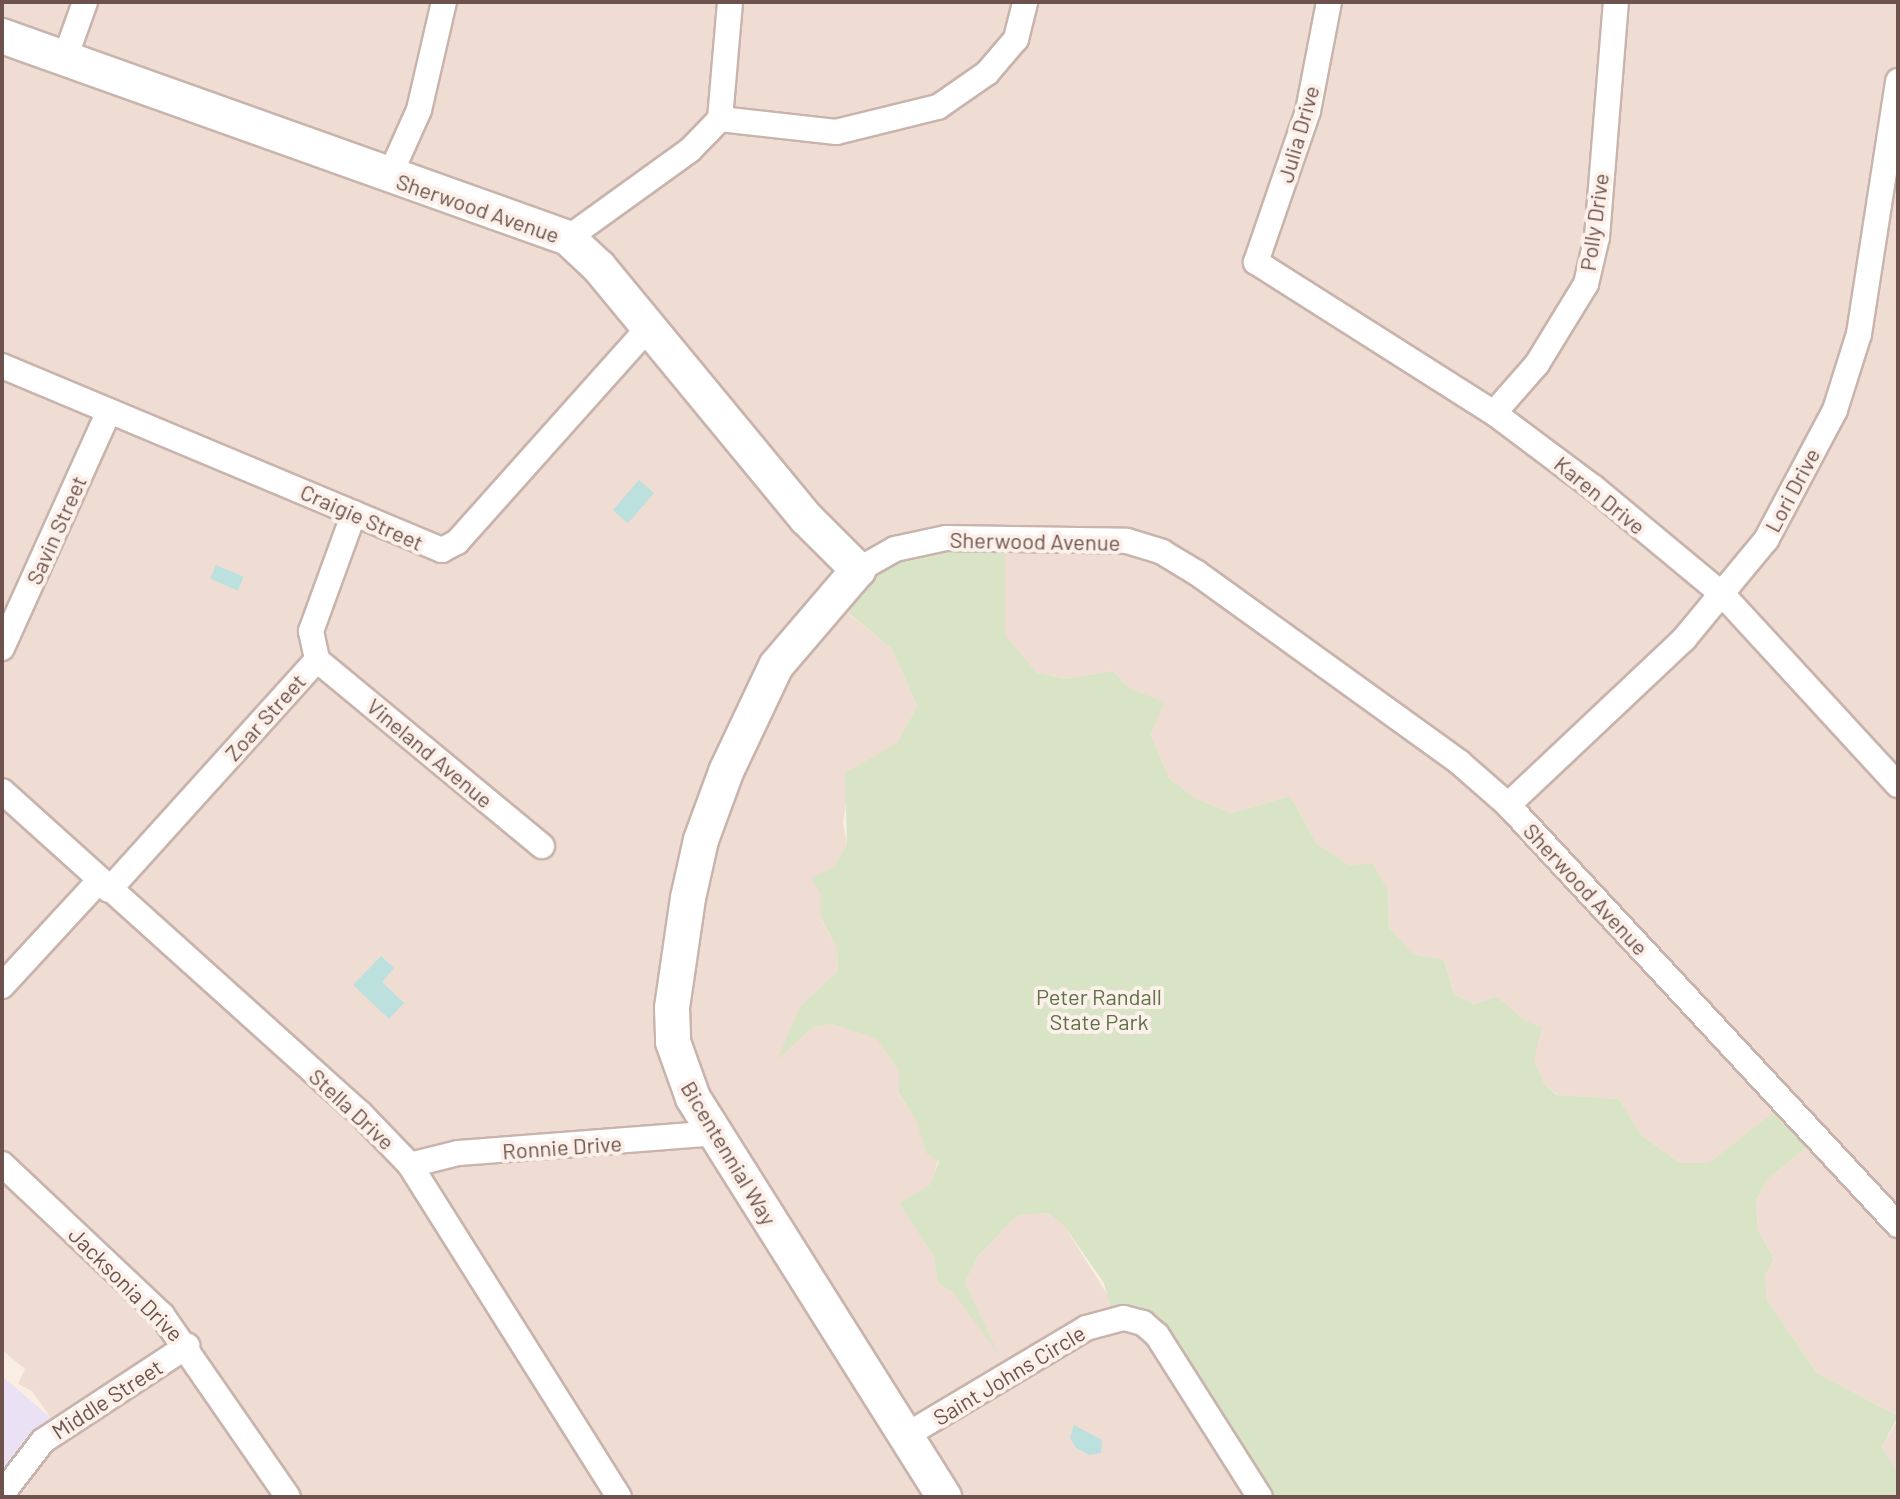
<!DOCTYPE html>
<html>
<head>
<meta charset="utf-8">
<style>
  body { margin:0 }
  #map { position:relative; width:1900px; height:1499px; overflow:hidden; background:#f9ede4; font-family:Barlow,sans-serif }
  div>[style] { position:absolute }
  .residential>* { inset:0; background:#efddd4 }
  .education>* { inset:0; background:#eae1f5 }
  .green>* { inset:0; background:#d8e4c5 }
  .water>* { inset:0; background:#bce0de; transform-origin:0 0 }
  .roads { filter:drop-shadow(2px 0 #c8b4ac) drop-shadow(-2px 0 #c8b4ac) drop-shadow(0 2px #c8b4ac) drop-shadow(0 -2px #c8b4ac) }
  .street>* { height:24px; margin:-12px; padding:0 12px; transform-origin:12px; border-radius:12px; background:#fff }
  .secondary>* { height:34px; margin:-17px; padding:0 17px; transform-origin:17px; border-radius:17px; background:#fff }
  span { translate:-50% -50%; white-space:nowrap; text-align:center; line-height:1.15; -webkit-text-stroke:8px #fcf1ea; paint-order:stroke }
  .street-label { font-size:22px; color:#6e524d }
  .park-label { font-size:22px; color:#5d7247 }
  .frame { position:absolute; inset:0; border:4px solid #6e524d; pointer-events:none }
</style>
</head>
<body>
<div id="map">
  <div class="residential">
    <div style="clip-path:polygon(2px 2px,1898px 2px,1898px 1416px,1817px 1373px,1767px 1300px,1765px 1275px,1774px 1259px,1758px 1230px,1756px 1200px,1768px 1179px,1813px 1142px,1778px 1109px,1709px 1164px,1680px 1163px,1641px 1135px,1619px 1099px,1558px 1095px,1545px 1085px,1534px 1059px,1527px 1022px,1497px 998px,1474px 1004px,1454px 994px,1444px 960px,1413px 954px,1389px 927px,1388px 891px,1317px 844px,1290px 796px,1232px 813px,1195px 798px,1169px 778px,1151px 735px,1163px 702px,1129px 688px,1113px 671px,1065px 679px,1036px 672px,1020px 659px,1005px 635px,1005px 551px,833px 601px,892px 649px,917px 706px,897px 743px,858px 768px,848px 789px,843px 823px,847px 844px,821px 895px,821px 919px,837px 948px,838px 971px,778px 1057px,813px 1027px,831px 1024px,876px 1037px,899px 1071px,899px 1095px,940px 1153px,931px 1185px,900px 1203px,934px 1257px,939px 1283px,953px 1291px,996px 1350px,965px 1283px,978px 1256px,1018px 1215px,1048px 1213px,1065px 1227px,1112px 1302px,1156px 1354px,1248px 1497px,2px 1497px,60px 1431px,32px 1391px,18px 1384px,25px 1369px,2px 1350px)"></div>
    <div style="clip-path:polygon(1898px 1419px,1898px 1472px,1882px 1447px)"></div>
  </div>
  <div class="education">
    <div style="clip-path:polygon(2px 1376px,52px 1419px,2px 1480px)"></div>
  </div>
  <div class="green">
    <div style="clip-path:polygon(956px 547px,1005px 551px,1005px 635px,1036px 672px,1065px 679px,1113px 671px,1129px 688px,1164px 702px,1151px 735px,1169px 778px,1195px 798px,1232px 813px,1290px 796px,1317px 844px,1349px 865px,1373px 864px,1388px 891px,1389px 927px,1413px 954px,1444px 960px,1454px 994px,1474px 1004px,1497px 997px,1527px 1022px,1542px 1027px,1534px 1059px,1545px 1085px,1557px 1095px,1619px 1099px,1641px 1135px,1680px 1163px,1709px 1163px,1778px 1109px,1813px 1142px,1768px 1179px,1756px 1200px,1758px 1230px,1774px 1259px,1765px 1275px,1767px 1300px,1817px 1373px,1898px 1416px,1882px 1447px,1898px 1472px,1898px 1497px,1248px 1497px,1156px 1354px,1135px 1328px,1113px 1317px,1104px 1283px,1065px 1227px,1048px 1213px,1018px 1215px,978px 1256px,965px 1283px,999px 1355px,953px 1292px,938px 1283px,934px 1257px,899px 1203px,930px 1185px,939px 1161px,927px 1154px,916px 1120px,899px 1094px,899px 1071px,876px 1038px,831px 1024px,813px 1027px,777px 1060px,800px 1007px,838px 971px,837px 948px,821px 918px,821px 895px,811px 878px,835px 866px,847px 844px,845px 773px,897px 743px,917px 706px,892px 649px,833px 600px,888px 555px)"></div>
  </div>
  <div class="water">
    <div style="left:639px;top:480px;width:20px;height:40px;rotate:41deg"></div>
    <div style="left:216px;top:565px;width:30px;height:15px;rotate:23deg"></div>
    <div style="clip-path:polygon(381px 956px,394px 968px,382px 982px,404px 1003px,389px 1019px,353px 985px)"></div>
    <div style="clip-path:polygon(1074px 1425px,1102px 1440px,1101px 1453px,1089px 1455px,1076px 1448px,1070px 1438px)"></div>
  </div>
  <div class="roads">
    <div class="street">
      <div style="left:1329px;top:2px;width:111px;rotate:100.9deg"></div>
      <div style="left:1308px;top:111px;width:160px;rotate:109deg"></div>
      <div style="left:1256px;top:262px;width:282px;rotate:32.4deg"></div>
      <div style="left:1494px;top:413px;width:124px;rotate:36.8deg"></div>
      <div style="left:1593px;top:487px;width:169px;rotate:39.7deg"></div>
      <div style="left:1723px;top:595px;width:258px;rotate:47.4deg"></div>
      <div style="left:65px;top:58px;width:59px;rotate:-70.3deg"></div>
      <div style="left:720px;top:119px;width:117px;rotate:6.4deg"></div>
      <div style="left:836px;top:132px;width:105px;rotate:-13.8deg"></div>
      <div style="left:938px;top:107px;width:60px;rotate:-34.8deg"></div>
      <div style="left:987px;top:73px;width:45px;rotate:-49.5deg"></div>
      <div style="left:1016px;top:39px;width:38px;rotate:-76deg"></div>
      <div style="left:720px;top:119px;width:117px;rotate:-85.1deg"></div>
      <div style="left:389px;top:177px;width:73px;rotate:-65.9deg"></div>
      <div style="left:419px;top:110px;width:111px;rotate:-77deg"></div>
      <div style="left:568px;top:238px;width:150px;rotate:-35.8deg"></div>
      <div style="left:690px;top:150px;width:43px;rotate:-45.9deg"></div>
      <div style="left:2px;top:366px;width:477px;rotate:22.7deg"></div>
      <div style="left:442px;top:550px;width:17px;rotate:-28deg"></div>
      <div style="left:457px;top:542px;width:288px;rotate:-48.2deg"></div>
      <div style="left:1494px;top:413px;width:65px;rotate:-48.7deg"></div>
      <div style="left:1537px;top:364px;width:94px;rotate:-58.5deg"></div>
      <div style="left:1586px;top:284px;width:48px;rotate:-76.8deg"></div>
      <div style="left:1597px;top:237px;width:236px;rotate:-85.4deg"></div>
      <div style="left:354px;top:513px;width:126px;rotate:110deg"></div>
      <div style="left:311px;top:631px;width:30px;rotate:78deg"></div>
      <div style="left:317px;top:660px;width:292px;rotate:39.6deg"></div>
      <div style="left:858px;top:570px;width:43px;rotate:-29.6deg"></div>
      <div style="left:895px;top:549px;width:52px;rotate:-12.2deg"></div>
      <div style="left:946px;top:538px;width:181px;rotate:0.9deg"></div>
      <div style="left:1127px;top:541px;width:37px;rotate:17deg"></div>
      <div style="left:1162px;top:552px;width:41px;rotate:31deg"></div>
      <div style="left:1197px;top:573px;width:324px;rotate:35.8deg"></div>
      <div style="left:1460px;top:763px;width:64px;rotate:41.2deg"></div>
      <div style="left:1508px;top:805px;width:573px;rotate:47.12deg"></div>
      <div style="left:2px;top:648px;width:260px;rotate:-65.7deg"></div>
      <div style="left:2px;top:791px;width:482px;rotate:42deg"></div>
      <div style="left:360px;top:1113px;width:72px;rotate:46.1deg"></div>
      <div style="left:410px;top:1165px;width:392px;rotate:57.8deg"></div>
      <div style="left:1508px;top:805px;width:242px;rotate:-43.3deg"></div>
      <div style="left:1684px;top:639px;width:129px;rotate:-50.4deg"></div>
      <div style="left:1766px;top:540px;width:147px;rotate:-62deg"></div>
      <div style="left:1835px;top:410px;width:80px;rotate:-72.5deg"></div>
      <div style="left:1859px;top:334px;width:256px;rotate:-81.2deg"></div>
      <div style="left:109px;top:890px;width:310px;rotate:-47.9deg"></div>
      <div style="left:2px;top:986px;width:143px;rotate:-47.3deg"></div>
      <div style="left:2px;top:1164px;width:220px;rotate:43.3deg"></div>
      <div style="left:162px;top:1315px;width:221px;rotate:55.3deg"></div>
      <div style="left:410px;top:1165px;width:49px;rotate:-14deg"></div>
      <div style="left:458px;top:1153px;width:258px;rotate:-4.4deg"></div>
      <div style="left:905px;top:1436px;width:211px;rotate:-30.8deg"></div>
      <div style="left:1086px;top:1328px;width:39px;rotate:-15deg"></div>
      <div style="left:1124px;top:1318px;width:20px;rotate:15deg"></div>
      <div style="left:1143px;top:1323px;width:18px;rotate:41deg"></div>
      <div style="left:1157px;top:1335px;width:192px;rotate:57.6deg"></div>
      <div style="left:2px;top:1494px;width:67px;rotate:-52.3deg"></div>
      <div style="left:43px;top:1441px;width:173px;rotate:-33.4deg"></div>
    </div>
    <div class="secondary">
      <div style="left:2px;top:36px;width:601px;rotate:19.64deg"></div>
      <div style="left:568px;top:238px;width:42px;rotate:43.1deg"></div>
      <div style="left:599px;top:267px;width:325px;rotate:50.5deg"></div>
      <div style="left:806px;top:518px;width:74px;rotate:45deg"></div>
      <div style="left:858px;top:570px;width:126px;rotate:130.5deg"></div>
      <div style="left:776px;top:666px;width:117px;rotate:115.3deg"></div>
      <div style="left:726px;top:772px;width:72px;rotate:110.2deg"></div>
      <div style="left:701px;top:840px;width:59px;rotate:102.6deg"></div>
      <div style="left:688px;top:898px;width:111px;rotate:98.3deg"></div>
      <div style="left:672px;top:1008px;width:34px;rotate:88deg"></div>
      <div style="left:673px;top:1042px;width:59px;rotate:70.3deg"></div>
      <div style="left:693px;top:1098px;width:471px;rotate:57.8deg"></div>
    </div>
  </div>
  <div class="street-label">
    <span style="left:1298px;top:134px;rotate:-74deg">Julia Drive</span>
    <span style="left:478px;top:208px;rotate:19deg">Sherwood Avenue</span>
    <span style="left:1594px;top:222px;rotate:-82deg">Polly Drive</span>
    <span style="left:1792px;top:490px;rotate:-62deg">Lori Drive</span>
    <span style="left:1600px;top:495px;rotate:39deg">Karen Drive</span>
    <span style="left:362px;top:517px;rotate:24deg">Craigie Street</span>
    <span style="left:56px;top:530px;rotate:-66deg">Savin Street</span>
    <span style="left:1035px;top:541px;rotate:1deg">Sherwood Avenue</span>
    <span style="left:265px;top:717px;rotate:-48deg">Zoar Street</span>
    <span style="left:430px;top:753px;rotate:40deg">Vineland Avenue</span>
    <span style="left:1586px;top:889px;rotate:47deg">Sherwood Avenue</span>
    <span style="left:352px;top:1109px;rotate:43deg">Stella Drive</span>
    <span style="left:562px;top:1147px;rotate:-4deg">Ronnie Drive</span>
    <span style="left:729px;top:1153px;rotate:59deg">Bicentennial Way</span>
    <span style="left:126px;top:1284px;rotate:45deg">Jacksonia Drive</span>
    <span style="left:1009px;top:1375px;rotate:-31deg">Saint Johns Circle</span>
    <span style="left:107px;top:1399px;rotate:-33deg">Middle Street</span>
  </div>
  <div class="park-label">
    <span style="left:1099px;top:1009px">Peter Randall<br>State Park</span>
  </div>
  <div class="frame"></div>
</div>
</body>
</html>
